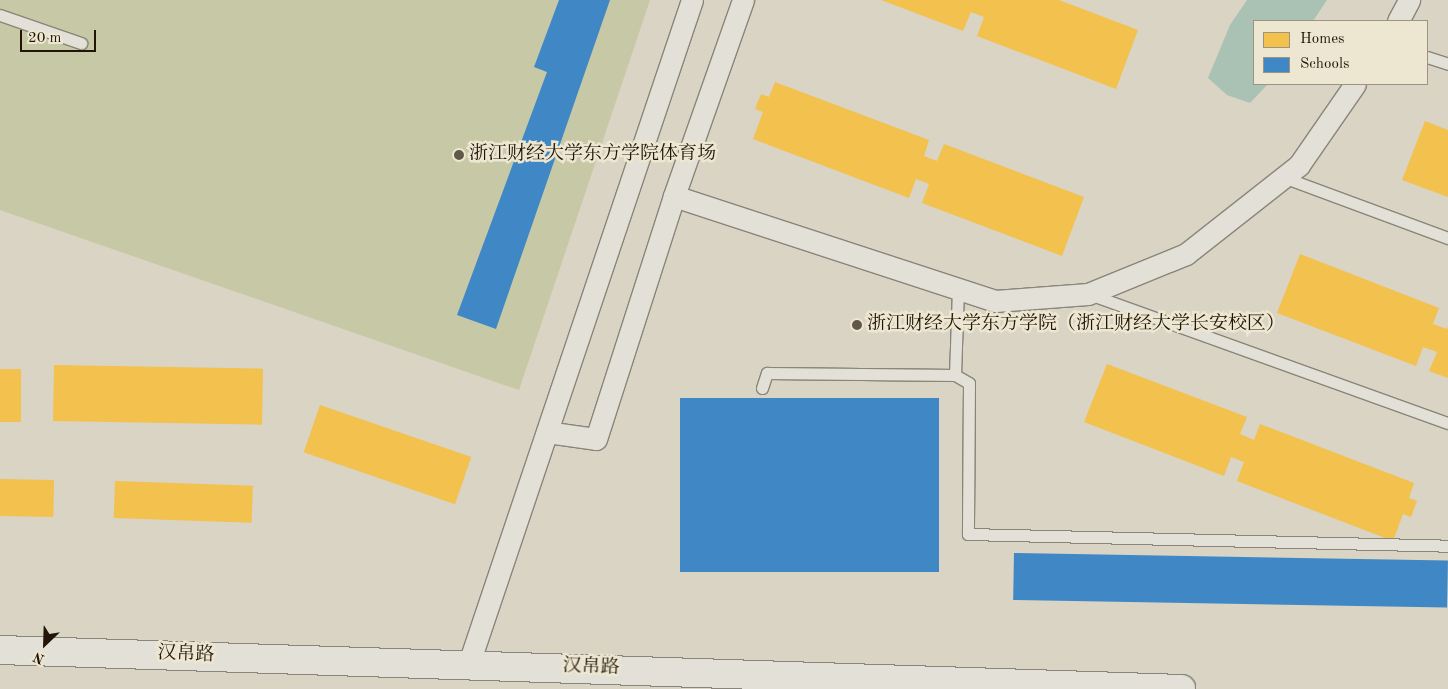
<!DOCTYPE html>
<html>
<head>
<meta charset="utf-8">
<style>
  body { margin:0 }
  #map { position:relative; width:1448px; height:689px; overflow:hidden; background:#d9d4c3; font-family:"Old Standard TT","Noto Serif SC",serif }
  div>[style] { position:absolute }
  .green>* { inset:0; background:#c6c8a6 }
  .water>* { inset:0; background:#aac2b3 }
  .homes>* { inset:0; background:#f2c14e; transform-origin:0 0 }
  .schools>* { inset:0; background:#3f88c5; transform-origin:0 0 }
  .roads { filter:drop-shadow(1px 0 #89857a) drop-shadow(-1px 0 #89857a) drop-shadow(0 1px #89857a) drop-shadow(0 -1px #89857a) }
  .service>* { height:11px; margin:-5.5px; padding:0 5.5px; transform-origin:5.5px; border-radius:5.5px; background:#e2e0d7 }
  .minor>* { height:21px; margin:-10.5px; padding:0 10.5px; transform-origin:10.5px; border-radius:10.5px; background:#e2e0d7 }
  .tertiary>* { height:28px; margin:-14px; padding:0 14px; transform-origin:14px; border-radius:14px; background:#e2e0d7 }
  .dots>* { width:14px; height:14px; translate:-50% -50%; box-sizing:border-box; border:2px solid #ede7d2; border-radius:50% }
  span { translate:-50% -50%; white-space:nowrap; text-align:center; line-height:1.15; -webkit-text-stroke:5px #ede7d2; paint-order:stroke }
  .poi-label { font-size:19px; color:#221507 }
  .left { translate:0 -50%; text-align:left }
  .street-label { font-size:19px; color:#221507 }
  .legend { position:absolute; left:1253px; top:20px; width:175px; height:65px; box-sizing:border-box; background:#ede7d2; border:1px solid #9c9381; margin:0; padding:6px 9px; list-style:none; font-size:15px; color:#221507 }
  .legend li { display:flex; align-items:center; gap:10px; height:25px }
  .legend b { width:25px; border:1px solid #9c9381 }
  .north { position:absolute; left:20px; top:619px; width:50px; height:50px; -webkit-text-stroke:4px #ede7d2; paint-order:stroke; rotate:204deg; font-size:14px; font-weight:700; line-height:20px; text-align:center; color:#221507 }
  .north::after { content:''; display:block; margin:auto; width:18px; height:22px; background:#221507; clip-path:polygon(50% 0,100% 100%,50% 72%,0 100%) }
  .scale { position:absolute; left:20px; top:30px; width:76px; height:22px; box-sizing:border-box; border:2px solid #221507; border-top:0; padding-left:6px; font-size:15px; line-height:18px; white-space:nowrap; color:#221507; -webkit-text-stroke:4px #ede7d2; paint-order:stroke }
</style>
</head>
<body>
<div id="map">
  <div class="green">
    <div style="clip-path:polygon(0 0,650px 0,519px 390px,0 210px)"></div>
  </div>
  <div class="water">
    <div style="clip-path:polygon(1247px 0,1327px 0,1313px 21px,1254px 21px,1254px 84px,1268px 84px,1250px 103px,1227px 95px,1208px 78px,1230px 25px)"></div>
  </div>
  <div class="homes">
    <div style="clip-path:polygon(881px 0,1059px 0,1138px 30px,1116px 89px,977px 36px,984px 17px,971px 12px,963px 31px)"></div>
    <div style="clip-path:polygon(775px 82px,929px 140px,924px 156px,937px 161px,944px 144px,1084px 197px,1062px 256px,922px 203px,929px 184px,916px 179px,909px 198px,753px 139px,763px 112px,755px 109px,761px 94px,769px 97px)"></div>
    <div style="clip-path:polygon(1425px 121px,1448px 130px,1448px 197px,1402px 180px)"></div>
    <div style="clip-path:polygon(1300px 254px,1439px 308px,1433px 324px,1447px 329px,1448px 326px,1448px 378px,1429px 371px,1437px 352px,1423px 347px,1416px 366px,1277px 313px)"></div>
    <div style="clip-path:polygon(1107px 364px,1247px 417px,1240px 434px,1254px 440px,1260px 424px,1414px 483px,1409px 498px,1417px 501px,1411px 517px,1403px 514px,1393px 541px,1237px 481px,1244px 462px,1231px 457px,1224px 476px,1084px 422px)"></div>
    <div style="left:54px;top:365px;width:209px;height:56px;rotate:1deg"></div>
    <div style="left:0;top:369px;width:21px;height:53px"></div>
    <div style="left:320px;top:405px;width:160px;height:50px;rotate:19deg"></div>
    <div style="left:0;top:479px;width:54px;height:37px;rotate:1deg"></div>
    <div style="left:115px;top:481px;width:138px;height:37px;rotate:2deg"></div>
  </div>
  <div class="schools">
    <div style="clip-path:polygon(559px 0,610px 0,496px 329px,457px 315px,547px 72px,534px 67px)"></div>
    <div style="left:680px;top:398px;width:259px;height:174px"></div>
    <div style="left:1014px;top:553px;width:434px;height:47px;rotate:1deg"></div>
  </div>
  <div class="roads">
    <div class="service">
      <div style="left:0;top:15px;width:86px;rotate:19.1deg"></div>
      <div style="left:1427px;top:57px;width:22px;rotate:18deg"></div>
      <div style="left:1283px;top:177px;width:176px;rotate:20.3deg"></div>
      <div style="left:1089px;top:294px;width:381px;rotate:19.8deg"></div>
      <div style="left:955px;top:375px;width:16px;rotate:30deg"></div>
      <div style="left:969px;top:383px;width:151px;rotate:90.4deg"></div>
      <div style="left:968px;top:534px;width:480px;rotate:1.4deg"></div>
      <div style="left:762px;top:388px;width:16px;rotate:-72deg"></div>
      <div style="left:767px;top:373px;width:188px;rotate:0.6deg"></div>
      <div style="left:955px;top:375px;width:86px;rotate:-88deg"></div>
    </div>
    <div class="minor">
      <div style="left:743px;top:0;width:208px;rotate:109.4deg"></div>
      <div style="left:674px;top:196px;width:338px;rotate:18.1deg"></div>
      <div style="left:995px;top:301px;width:93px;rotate:-4.3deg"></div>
      <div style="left:1088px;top:294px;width:106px;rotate:-22.2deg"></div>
      <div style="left:1186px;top:254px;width:144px;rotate:-38.2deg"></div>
      <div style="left:1299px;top:165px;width:98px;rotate:-55.3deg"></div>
      <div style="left:1398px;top:21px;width:24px;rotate:-62deg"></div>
      <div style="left:547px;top:432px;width:49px;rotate:8.1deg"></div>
      <div style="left:596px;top:439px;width:255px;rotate:-72.2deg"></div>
      <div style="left:469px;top:663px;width:699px;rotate:-71.41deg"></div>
    </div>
    <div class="tertiary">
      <div style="left:0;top:650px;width:1182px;rotate:1.89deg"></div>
    </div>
  </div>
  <div class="dots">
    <div style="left:459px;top:155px;background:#625849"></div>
    <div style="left:857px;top:325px;background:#625849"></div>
  </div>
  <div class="poi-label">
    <span class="left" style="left:469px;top:155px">浙江财经大学东方学院体育场</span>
    <span class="left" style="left:867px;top:325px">浙江财经大学东方学院（浙江财经大学长安校区）</span>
  </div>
  <div class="street-label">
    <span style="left:186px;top:655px;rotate:2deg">汉帛路</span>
    <span style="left:591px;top:668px;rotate:2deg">汉帛路</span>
  </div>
  <ul class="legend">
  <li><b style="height:14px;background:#f2c14e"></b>Homes</li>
  <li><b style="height:14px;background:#3f88c5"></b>Schools</li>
  </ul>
  <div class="north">N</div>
  <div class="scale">20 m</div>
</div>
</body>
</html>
